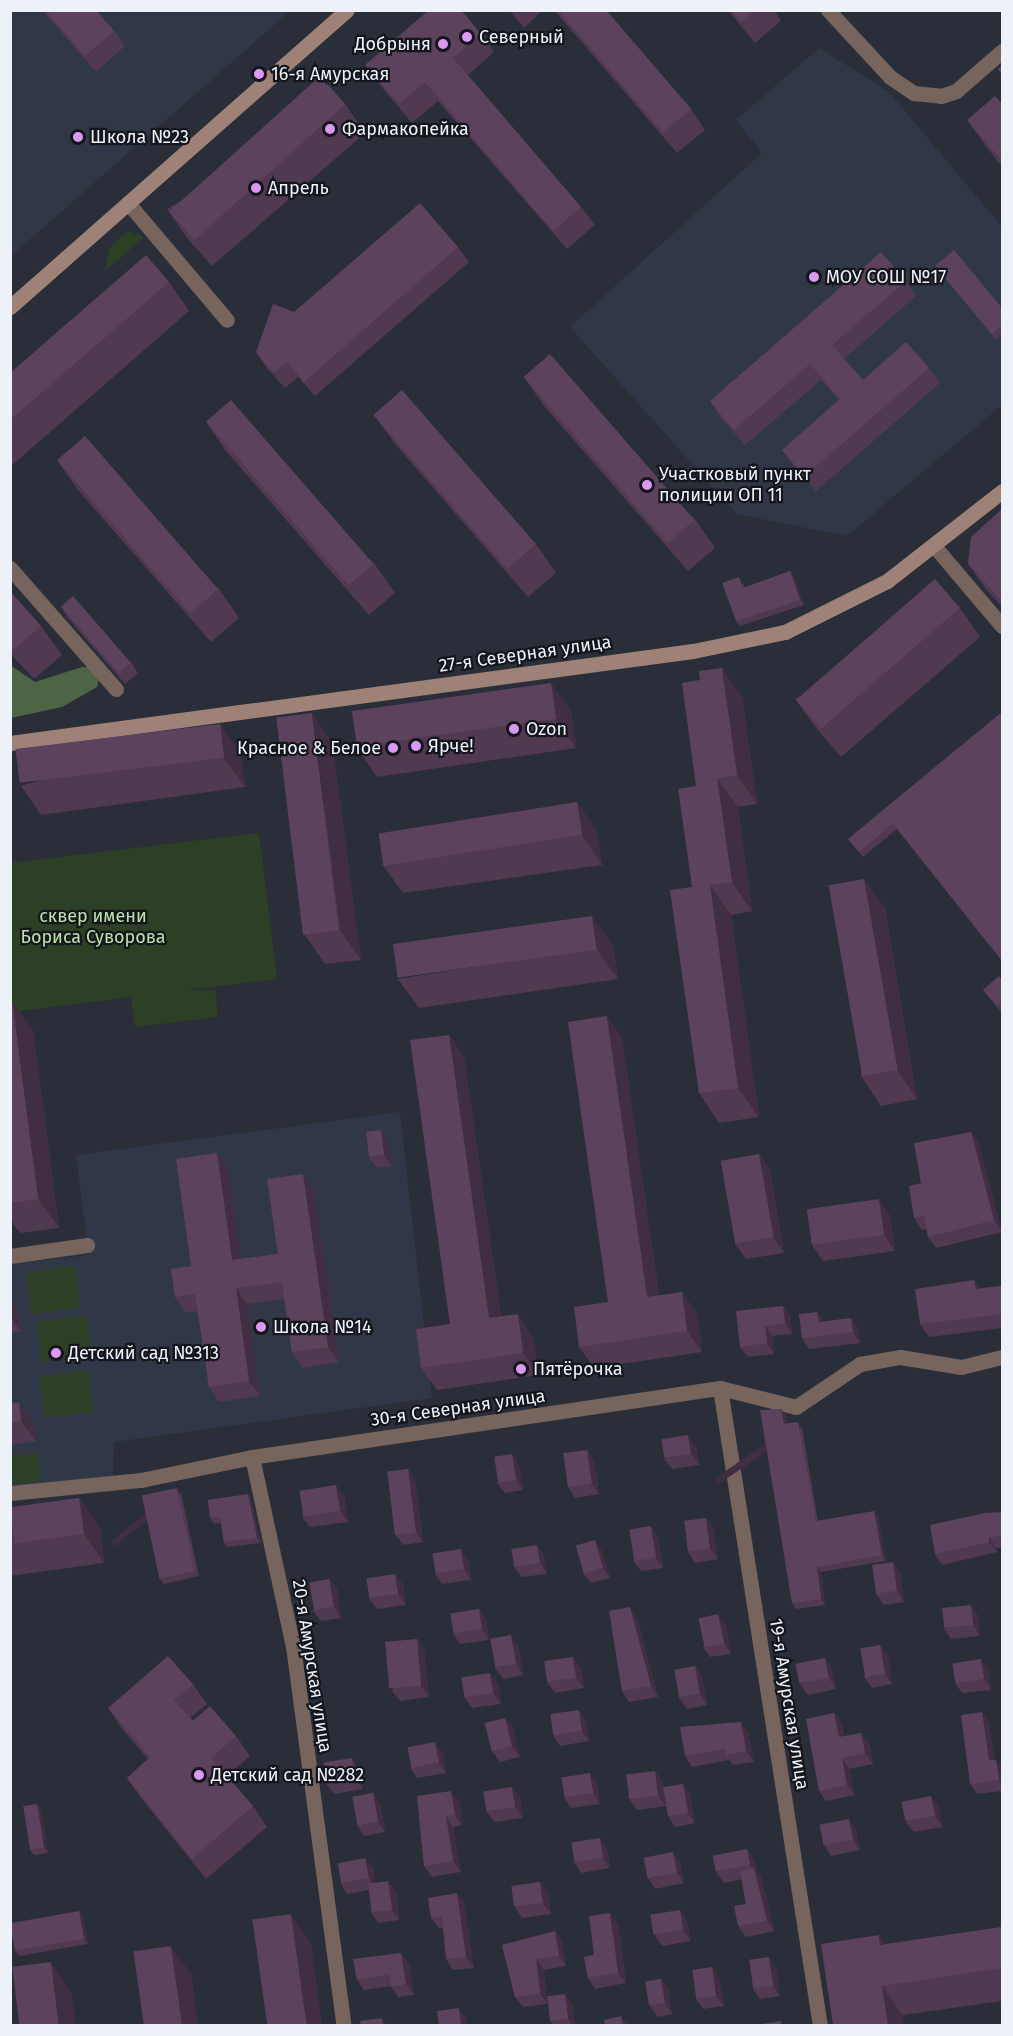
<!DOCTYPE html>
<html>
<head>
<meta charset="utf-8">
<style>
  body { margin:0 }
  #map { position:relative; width:1013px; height:2036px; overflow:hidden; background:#292e39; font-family:"Fira Sans",sans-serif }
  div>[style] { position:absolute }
  .built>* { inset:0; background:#303848 }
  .green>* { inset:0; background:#2d4026; transform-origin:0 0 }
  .forest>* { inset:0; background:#4d6545 }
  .street>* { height:15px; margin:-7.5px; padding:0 7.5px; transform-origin:7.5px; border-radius:7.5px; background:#76645d }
  .secondary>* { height:15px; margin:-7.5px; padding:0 7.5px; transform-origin:7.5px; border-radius:7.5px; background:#9e8277 }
  .wall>* { inset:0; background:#503951 }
  .shaded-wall>* { inset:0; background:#412e42; transform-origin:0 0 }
  .building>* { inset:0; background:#5d425e; transform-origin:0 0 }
  .dots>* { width:16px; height:16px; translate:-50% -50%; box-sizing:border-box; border:3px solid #14161b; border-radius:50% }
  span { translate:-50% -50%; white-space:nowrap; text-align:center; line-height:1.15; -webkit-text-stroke:4.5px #14161b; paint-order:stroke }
  .poi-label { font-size:18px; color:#edf1f8 }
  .left { translate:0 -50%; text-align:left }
  .right { translate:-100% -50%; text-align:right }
  .street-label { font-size:18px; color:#edf1f8 }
  .park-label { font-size:18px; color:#b9e3ab }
  .frame { position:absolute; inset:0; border:12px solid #edf1f8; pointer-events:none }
</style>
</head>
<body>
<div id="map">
  <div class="built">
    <div style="clip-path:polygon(11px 11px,290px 11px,11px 256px)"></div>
    <div style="clip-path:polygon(819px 48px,889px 92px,1002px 227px,1002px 405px,847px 536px,737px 514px,570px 327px,762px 153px,736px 120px)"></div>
    <div style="clip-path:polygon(400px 1112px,432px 1398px,114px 1442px,113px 1476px,11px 1486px,10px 1264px,89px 1255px,76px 1155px)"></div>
  </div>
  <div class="green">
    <div style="clip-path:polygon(128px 231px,144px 237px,106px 270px,109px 248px)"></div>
    <div style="clip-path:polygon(259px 833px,277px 979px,185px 990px,215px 990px,218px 1017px,135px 1027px,131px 997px,11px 1012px,11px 863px)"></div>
    <div style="left:75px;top:1266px;width:42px;height:49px;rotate:83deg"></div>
    <div style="left:87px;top:1316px;width:41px;height:50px;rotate:84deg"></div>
    <div style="left:88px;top:1370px;width:42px;height:49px;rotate:83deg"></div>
    <div style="left:38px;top:1453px;width:28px;height:27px;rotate:84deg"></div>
  </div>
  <div class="forest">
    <div style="clip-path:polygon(10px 665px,35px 682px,82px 667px,94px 668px,99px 678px,97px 687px,62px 707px,11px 718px)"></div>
  </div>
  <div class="street">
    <div style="left:828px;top:10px;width:91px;rotate:47.2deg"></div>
    <div style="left:890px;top:77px;width:29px;rotate:34deg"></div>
    <div style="left:914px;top:93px;width:27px;rotate:6deg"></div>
    <div style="left:941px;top:96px;width:16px;rotate:-18deg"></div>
    <div style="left:956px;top:91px;width:61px;rotate:-41deg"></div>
    <div style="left:128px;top:203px;width:153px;rotate:49.8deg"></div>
    <div style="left:935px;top:547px;width:104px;rotate:49.7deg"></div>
    <div style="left:10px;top:568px;width:161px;rotate:48.8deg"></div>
    <div style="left:10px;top:1256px;width:78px;rotate:-8.1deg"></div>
    <div style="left:720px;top:1388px;width:646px;rotate:81.09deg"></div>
    <div style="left:252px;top:1457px;width:193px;rotate:77.8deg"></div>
    <div style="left:293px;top:1646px;width:383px;rotate:82.4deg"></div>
    <div style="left:10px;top:1493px;width:132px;rotate:-5.7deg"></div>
    <div style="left:141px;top:1480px;width:113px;rotate:-11.7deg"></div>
    <div style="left:252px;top:1457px;width:473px;rotate:-8.4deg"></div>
    <div style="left:720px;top:1388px;width:78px;rotate:14deg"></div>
    <div style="left:796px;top:1407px;width:77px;rotate:-33.9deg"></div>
    <div style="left:860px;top:1364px;width:41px;rotate:-9.9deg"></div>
    <div style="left:900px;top:1357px;width:62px;rotate:9.3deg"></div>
    <div style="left:961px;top:1367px;width:42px;rotate:-13.7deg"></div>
  </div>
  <div class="secondary">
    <div style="left:10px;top:307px;width:449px;rotate:-41.4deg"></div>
    <div style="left:10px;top:743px;width:689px;rotate:-7.67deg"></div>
    <div style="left:693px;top:651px;width:94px;rotate:-11.7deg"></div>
    <div style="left:785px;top:632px;width:114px;rotate:-26.6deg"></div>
    <div style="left:887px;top:581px;width:146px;rotate:-38deg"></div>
  </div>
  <div class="wall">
    <div style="clip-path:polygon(42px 10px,96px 10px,114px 31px,125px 46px,96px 72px)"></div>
    <div style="clip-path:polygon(509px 10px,543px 10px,524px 28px)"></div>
    <div style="clip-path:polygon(554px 10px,606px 10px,691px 109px,705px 130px,677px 153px)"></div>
    <div style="clip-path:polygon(728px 10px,774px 10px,781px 21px,755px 43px)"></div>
    <div style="clip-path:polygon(481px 34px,494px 52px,468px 75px,581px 207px,595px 225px,567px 249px,438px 101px,412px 123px,379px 84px,365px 65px)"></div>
    <div style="clip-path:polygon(345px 104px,365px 133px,212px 266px,187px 238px,167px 209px)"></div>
    <div style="clip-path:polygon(1002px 104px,1002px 167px,988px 149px,967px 120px)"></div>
    <div style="clip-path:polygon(458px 247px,469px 262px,315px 396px,298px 377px,285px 388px,266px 367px,256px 352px,294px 312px)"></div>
    <div style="clip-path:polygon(935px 266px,1002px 308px,1002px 335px,996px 340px)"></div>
    <div style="clip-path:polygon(906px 281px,916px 296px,844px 359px,863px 380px,929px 368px,940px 383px,816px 491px,793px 465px,782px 450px,839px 400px,821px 380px,745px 445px,720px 417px,710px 401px)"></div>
    <div style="clip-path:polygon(169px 282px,189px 311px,10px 467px,10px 373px)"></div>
    <div style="clip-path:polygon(524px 377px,695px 519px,715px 548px,688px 571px,544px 406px)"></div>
    <div style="clip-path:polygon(374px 415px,536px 544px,556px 573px,528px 597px,395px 444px)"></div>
    <div style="clip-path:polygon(206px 422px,374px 563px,395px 593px,369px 615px,226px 451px)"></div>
    <div style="clip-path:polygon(57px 460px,219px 589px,239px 618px,211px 642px,77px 489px)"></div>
    <div style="clip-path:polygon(1002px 509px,1002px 607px,985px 588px,968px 564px)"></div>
    <div style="clip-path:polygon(790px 571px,794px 576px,804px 605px,740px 626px,736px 621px,743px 582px,745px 587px)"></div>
    <div style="clip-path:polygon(10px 591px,41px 626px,62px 655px,34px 679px,10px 653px)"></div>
    <div style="clip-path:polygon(61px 607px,131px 662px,138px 673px,125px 684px,68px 618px)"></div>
    <div style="clip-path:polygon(960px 608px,980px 637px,841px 757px,816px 728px,795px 699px)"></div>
    <div style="clip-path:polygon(551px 683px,571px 712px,576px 748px,377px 777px,357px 748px)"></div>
    <div style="clip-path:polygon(742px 697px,757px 804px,738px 807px,752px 911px,731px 915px,759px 1117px,719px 1123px,699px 1093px,692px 887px,696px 786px)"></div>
    <div style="clip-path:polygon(1002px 712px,897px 829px,863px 857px,848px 839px)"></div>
    <div style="clip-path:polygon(220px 724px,240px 753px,245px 787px,41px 815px,21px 786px)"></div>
    <div style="clip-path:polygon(332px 742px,361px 960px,325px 964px,305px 935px)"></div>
    <div style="clip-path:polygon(577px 802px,597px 832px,602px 865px,403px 893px,382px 864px)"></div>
    <div style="clip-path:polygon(864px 879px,885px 908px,917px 1099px,881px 1106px,861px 1076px)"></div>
    <div style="clip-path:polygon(613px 945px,618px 979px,419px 1008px,398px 979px)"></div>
    <div style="clip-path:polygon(1002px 980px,1002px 1010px,1001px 1012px,983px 990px)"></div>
    <div style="clip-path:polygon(10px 1001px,12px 1001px,33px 1030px,59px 1228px,20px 1233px,10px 1219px)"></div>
    <div style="clip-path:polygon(449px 1035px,464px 1057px,501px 1316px,533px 1336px,539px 1375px,437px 1390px,421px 1368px,450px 1324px)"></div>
    <div style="clip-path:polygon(622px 1037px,659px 1295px,697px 1313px,702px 1352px,594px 1368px,579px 1347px,608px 1302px)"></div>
    <div style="clip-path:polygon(971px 1132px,979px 1144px,1002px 1232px,936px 1248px,928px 1237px,927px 1229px,922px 1230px,914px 1218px,921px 1183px)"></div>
    <div style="clip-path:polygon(388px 1141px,392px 1166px,377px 1168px,369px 1158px)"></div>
    <div style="clip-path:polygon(217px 1153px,228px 1169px,240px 1259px,278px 1254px,314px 1190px,339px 1362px,303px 1368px,292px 1352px,284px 1299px,247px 1304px,260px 1396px,219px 1402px,209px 1387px,198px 1311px,186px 1313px,175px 1297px,191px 1266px)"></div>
    <div style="clip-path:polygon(759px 1154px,770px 1170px,784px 1253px,746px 1259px,735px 1244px)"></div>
    <div style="clip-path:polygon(890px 1215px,895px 1251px,823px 1261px,812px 1245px)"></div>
    <div style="clip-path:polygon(1002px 1286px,1002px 1328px,929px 1337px,920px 1324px,981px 1288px)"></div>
    <div style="clip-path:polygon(10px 1300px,18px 1311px,21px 1331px,10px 1333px)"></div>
    <div style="clip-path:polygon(783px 1306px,790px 1316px,792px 1334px,772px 1336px,774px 1354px,748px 1357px,740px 1347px)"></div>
    <div style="clip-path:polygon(817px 1312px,824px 1322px,851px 1318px,858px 1329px,860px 1343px,809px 1349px,802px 1338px)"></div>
    <div style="clip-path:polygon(10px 1388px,13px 1403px,19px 1403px,33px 1423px,36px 1441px,10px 1445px)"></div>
    <div style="clip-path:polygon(781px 1409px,785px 1414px,787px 1424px,798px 1422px,802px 1428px,818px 1521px,878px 1517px,886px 1561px,821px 1572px,825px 1605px,796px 1609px,792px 1603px)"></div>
    <div style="clip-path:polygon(696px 1446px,699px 1465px,672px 1469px,664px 1459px)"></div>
    <div style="clip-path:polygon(587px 1450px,594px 1460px,599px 1494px,575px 1498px,568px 1487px)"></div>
    <div style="clip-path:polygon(512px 1454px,519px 1465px,523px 1490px,505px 1493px,497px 1483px)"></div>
    <div style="clip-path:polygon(408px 1469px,415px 1480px,423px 1542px,403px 1545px,395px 1534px)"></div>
    <div style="clip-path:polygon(177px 1488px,181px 1493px,199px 1576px,164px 1584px,160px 1579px)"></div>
    <div style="clip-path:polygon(248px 1494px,251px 1500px,261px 1543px,227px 1547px,224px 1542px,221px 1523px,214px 1524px,210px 1518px)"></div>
    <div style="clip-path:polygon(344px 1495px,348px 1522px,310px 1527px,302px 1517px)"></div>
    <div style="clip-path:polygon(79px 1498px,100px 1527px,104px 1563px,10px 1576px,10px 1507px)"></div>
    <div style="clip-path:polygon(1002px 1512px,1002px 1547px,996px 1548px,997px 1552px,942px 1565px,935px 1554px)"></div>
    <div style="clip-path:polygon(713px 1528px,718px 1559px,695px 1563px,688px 1552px)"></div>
    <div style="clip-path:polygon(658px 1537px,663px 1568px,641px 1571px,633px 1561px)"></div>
    <div style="clip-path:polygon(602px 1551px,610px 1578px,591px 1583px,583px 1573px)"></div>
    <div style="clip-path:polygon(544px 1555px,547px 1574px,522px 1577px,514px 1567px)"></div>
    <div style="clip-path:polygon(468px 1559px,471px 1580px,442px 1584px,435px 1574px)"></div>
    <div style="clip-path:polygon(893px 1562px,900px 1573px,904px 1602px,884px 1605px,876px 1594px)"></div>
    <div style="clip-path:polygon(329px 1579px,337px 1589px,341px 1618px,321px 1621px,313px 1611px)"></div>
    <div style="clip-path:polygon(403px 1584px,406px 1605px,377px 1609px,369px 1599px)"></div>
    <div style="clip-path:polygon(978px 1615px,980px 1636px,951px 1639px,944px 1629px)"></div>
    <div style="clip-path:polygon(637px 1618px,658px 1697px,629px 1702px,622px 1691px)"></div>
    <div style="clip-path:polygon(486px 1619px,489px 1640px,460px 1644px,453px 1634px)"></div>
    <div style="clip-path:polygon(726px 1625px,731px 1654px,710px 1657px,703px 1647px)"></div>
    <div style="clip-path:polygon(417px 1639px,424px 1649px,429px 1697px,400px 1701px,392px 1691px)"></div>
    <div style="clip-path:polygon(880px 1645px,888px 1655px,892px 1684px,872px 1688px,864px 1677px)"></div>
    <div style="clip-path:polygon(518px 1646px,523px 1675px,503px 1679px,495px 1668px)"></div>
    <div style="clip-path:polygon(695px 1666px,702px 1676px,707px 1705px,687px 1709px,679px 1698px)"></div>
    <div style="clip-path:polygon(581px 1668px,584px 1688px,555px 1693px,547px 1682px)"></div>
    <div style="clip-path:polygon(832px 1668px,836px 1689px,808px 1695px,800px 1684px)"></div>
    <div style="clip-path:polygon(988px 1669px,991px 1690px,962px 1693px,955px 1683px)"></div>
    <div style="clip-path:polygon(498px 1683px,501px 1704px,472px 1708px,464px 1697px)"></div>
    <div style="clip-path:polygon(193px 1684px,207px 1704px,190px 1718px,193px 1721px,236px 1736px,250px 1756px,227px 1776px,253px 1806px,267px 1827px,206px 1879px,141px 1798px,127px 1778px,148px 1759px,122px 1729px,108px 1708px)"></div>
    <div style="clip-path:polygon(982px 1712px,989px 1723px,994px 1760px,1002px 1768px,1002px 1791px,977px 1794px,970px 1784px)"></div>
    <div style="clip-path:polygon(834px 1713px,842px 1723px,844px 1736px,869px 1743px,873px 1764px,849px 1769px,855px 1795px,826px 1801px,819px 1791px)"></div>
    <div style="clip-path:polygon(505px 1718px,513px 1728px,520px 1757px,500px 1762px,492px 1751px)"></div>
    <div style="clip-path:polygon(586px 1721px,589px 1741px,560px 1746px,553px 1735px)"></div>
    <div style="clip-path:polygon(748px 1733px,754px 1762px,733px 1765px,729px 1760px,692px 1767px,685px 1756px)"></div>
    <div style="clip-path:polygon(443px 1753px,446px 1773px,417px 1778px,410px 1768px)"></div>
    <div style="clip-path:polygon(359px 1768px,363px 1789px,334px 1794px,326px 1783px)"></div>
    <div style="clip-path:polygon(655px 1771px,662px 1781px,663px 1787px,683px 1784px,690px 1794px,695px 1823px,675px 1827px,668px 1816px,666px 1806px,637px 1810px,630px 1800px)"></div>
    <div style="clip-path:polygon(597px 1783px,600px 1804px,571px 1808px,564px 1798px)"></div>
    <div style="clip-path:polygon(373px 1793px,380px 1804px,385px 1832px,364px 1836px,357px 1825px)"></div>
    <div style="clip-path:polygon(417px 1796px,459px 1801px,462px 1825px,453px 1827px,461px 1872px,432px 1877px,424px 1866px)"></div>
    <div style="clip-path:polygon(520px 1797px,523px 1818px,494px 1822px,486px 1811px)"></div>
    <div style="clip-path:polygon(37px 1804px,41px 1809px,48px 1853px,34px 1855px,30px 1850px)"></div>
    <div style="clip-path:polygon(938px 1806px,943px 1827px,914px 1832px,906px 1822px)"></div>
    <div style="clip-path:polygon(856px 1830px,860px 1850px,831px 1856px,824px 1845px)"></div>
    <div style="clip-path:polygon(607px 1848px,610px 1868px,581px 1873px,574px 1862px)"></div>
    <div style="clip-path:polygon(365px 1858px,373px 1868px,375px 1882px,396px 1891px,399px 1920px,378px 1923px,371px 1912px,369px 1890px,347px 1894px,340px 1883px)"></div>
    <div style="clip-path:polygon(754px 1859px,757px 1872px,762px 1879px,774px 1931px,746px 1937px,738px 1926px,746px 1904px,742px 1879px,724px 1883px,716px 1872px)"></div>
    <div style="clip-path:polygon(680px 1863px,684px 1883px,655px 1889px,648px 1878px)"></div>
    <div style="clip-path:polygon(548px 1893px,551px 1914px,522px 1918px,515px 1907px)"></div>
    <div style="clip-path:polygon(464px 1903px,474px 1968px,453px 1970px,446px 1959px,443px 1928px,439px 1928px,431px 1918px)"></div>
    <div style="clip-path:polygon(680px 1910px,687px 1920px,691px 1941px,662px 1946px,655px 1936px)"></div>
    <div style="clip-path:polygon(79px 1911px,83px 1917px,88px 1944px,19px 1956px,15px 1951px)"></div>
    <div style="clip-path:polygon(618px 1923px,626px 1983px,595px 1989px,588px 1978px,594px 1955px)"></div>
    <div style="clip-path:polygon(1002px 1927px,1002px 2001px,833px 2025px,885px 1944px)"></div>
    <div style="clip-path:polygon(555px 1931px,562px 1941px,566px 1966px,544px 1970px,547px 2004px,523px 2007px,515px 1997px,502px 1945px)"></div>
    <div style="clip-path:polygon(409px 1964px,414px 1995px,398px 1997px,391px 1986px,364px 1990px,357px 1980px)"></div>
    <div style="clip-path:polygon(712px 1967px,719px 1978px,724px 2006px,703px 2009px,696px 1999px)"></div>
    <div style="clip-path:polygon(776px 1968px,780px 1996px,760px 1999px,753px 1989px)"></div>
    <div style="clip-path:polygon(661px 1979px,668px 1989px,672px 2014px,658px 2017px,650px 2006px)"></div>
    <div style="clip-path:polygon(565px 1994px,572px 2005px,575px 2025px,553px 2025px,551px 2022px)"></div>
  </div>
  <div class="shaded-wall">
    <div style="clip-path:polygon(790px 571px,794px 576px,804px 605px,800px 600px)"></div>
    <div style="clip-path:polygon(722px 668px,742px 697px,757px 804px,737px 775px)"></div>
    <div style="clip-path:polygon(551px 683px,571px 712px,576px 748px,556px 719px)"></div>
    <div style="clip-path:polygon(312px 713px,332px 742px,361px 960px,340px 930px)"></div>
    <div style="clip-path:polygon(220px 724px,240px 753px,245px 787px,224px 758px)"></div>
    <div style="clip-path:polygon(717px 778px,738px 807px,752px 911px,732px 882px)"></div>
    <div style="clip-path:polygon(577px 802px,597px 832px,602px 865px,582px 835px)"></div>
    <div style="clip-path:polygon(864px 879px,885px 908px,917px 1099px,897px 1070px)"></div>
    <div style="clip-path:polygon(710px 885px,731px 915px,759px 1117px,738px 1088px)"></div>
    <div style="clip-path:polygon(592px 916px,613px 945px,618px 979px,597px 950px)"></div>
    <div style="clip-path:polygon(12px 1001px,33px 1030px,59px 1228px,38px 1199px)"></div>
    <div style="clip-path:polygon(607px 1016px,622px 1037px,662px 1318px,647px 1297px)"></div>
    <div style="clip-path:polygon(449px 1035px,464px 1057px,504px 1340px,489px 1318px)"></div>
    <div style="clip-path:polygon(381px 1130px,388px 1141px,392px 1166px,384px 1155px)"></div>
    <div style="clip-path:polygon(971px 1132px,979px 1144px,1002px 1232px,994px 1220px)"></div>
    <div style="clip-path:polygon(217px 1153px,228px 1169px,243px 1276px,232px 1260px)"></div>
    <div style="clip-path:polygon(759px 1154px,770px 1170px,784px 1253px,773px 1237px)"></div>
    <div style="clip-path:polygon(303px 1174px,314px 1190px,339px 1362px,328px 1347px)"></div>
    <div style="clip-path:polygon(879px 1199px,890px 1215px,895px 1251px,884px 1235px)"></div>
    <div style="clip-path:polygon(974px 1280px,984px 1293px,976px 1289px)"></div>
    <div style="clip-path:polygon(236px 1288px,247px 1304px,260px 1396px,249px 1381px)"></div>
    <div style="clip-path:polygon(682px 1292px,697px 1313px,702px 1352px,687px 1331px)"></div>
    <div style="clip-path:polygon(10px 1300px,18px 1311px,21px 1331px,10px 1317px)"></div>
    <div style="clip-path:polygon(783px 1306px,790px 1316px,792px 1334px,785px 1323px)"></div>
    <div style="clip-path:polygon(817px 1312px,825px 1323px,819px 1322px)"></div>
    <div style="clip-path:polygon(518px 1314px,533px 1336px,539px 1375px,523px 1353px)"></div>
    <div style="clip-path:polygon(851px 1318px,858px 1329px,860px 1343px,853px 1332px)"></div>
    <div style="clip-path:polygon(765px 1326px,772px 1336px,774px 1354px,767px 1343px)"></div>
    <div style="clip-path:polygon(10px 1388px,15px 1422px,10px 1418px)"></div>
    <div style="clip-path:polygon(19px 1403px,33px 1423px,36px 1441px,21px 1421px)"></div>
    <div style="clip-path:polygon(781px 1409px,785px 1414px,788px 1430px,784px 1424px)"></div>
    <div style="left:798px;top:1422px;width:7px;height:101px;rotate:56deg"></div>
    <div style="clip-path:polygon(688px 1435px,696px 1446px,699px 1465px,691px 1454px)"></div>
    <div style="clip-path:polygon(587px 1450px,594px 1460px,599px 1494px,592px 1484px)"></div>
    <div style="clip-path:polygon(512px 1454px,519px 1465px,523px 1490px,516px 1480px)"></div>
    <div style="clip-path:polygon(408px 1469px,415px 1480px,423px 1542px,416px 1532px)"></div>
    <div style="clip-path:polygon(336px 1485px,344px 1495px,348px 1522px,340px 1511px)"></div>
    <div style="left:177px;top:1488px;width:6px;height:85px;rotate:51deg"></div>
    <div style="clip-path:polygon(248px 1494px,251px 1500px,261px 1543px,257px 1538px)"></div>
    <div style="clip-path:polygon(79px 1498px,100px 1527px,104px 1563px,84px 1534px)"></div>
    <div style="clip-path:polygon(874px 1511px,878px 1517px,886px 1561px,882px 1555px)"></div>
    <div style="clip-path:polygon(706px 1518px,713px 1528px,718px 1559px,710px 1549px)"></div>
    <div style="clip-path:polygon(651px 1526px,658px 1537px,663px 1568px,656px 1558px)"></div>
    <div style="clip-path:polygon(989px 1537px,996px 1548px,997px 1552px,989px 1542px)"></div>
    <div style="clip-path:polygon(595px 1540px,602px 1551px,610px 1578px,603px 1568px)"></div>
    <div style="clip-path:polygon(537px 1545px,544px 1555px,547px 1574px,540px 1563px)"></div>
    <div style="clip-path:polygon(461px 1549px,468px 1559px,471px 1580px,464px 1569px)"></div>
    <div style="clip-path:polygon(893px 1562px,900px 1573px,904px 1602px,897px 1591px)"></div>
    <div style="clip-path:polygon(817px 1567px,821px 1572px,825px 1605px,821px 1599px)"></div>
    <div style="clip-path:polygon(395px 1574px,403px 1584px,406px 1605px,398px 1594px)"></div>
    <div style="clip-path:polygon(329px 1579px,337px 1589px,341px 1618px,334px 1607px)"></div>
    <div style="clip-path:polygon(971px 1605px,978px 1615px,980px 1636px,973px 1625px)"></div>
    <div style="clip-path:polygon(630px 1607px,637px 1618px,658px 1697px,651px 1686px)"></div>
    <div style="clip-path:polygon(479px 1609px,486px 1619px,489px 1640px,482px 1629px)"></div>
    <div style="clip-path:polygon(718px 1614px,726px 1625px,731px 1654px,724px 1643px)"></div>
    <div style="clip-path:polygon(511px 1635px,518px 1646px,523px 1675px,516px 1664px)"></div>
    <div style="clip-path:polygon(417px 1639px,424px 1649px,429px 1697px,421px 1686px)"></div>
    <div style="clip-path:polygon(880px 1645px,888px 1655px,892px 1684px,885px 1674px)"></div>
    <div style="clip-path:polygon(573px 1657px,581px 1668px,584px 1688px,576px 1678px)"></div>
    <div style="clip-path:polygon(825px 1658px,832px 1668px,836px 1689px,829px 1678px)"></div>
    <div style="clip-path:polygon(981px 1659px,988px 1669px,991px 1690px,984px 1679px)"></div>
    <div style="clip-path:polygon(695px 1666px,702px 1676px,707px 1705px,700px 1694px)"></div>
    <div style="clip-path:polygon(490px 1673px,498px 1683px,501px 1704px,493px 1693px)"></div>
    <div style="clip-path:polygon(579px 1710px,586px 1721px,589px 1741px,582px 1731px)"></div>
    <div style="clip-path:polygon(982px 1712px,989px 1723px,996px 1771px,989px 1760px)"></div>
    <div style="clip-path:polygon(834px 1713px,842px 1723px,847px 1748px,839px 1737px)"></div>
    <div style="clip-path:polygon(505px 1718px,513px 1728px,520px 1757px,512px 1746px)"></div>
    <div style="clip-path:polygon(741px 1722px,748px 1733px,754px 1762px,746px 1751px)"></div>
    <div style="clip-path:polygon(861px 1733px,869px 1743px,873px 1764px,865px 1753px)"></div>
    <div style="clip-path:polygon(435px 1742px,443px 1753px,446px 1773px,439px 1763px)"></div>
    <div style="clip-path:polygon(352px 1758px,359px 1768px,363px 1789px,355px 1778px)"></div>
    <div style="clip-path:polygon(842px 1758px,849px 1769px,855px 1795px,847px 1785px)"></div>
    <div style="clip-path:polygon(996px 1760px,1002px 1768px,1002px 1785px,999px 1780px)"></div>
    <div style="clip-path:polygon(655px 1771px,662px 1781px,666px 1806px,658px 1796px)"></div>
    <div style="clip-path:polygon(590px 1773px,597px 1783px,600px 1804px,593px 1793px)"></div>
    <div style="clip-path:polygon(683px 1784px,690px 1794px,695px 1823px,688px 1813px)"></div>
    <div style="clip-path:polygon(512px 1787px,520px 1797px,523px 1818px,515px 1807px)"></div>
    <div style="clip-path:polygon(451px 1791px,459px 1801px,462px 1825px,455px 1815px)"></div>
    <div style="clip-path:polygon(373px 1793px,380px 1804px,385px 1832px,378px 1822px)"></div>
    <div style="clip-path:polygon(931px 1796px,938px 1806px,943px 1827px,935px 1816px)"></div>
    <div style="clip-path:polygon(37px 1804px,41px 1809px,48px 1853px,44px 1847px)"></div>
    <div style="clip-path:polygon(446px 1816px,453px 1827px,461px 1872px,453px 1861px)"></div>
    <div style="clip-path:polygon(849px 1819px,856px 1830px,860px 1850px,853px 1840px)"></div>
    <div style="clip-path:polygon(600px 1838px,607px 1848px,610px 1868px,603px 1858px)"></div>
    <div style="clip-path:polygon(747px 1849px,754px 1859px,757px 1872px,762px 1879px,774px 1931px,767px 1921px,755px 1872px,750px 1865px)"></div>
    <div style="clip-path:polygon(673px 1852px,680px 1863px,684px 1883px,677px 1873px)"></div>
    <div style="clip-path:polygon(365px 1858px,373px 1868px,376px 1889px,369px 1878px)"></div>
    <div style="clip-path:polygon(388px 1881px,396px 1891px,399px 1920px,392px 1910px)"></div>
    <div style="clip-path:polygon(540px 1882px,548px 1893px,551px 1914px,543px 1903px)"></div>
    <div style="clip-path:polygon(457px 1893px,464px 1903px,474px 1968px,466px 1957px)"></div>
    <div style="clip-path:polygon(680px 1910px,687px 1920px,691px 1941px,683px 1930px)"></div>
    <div style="clip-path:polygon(79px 1911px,83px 1917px,88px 1944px,84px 1939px)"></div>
    <div style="clip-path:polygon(610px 1913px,618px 1923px,626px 1983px,618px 1973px)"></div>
    <div style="clip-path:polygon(291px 1914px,311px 1943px,322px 2025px,306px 2025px)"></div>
    <div style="clip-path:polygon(555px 1931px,562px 1941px,566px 1966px,559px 1956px)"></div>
    <div style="clip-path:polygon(879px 1935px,900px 1965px,880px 1945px)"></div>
    <div style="clip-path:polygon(171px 1946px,192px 1975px,198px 2025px,182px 2025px)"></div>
    <div style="clip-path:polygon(401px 1953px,409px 1964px,414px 1995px,406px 1984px)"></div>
    <div style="clip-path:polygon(769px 1957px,776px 1968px,780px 1996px,773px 1986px)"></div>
    <div style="clip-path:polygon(536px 1959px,544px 1970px,547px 2004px,540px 1993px)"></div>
    <div style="clip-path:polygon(51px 1962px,71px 1992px,76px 2025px,59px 2025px)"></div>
    <div style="clip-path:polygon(712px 1967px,719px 1978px,724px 2006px,716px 1996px)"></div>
    <div style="clip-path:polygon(661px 1979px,668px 1989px,672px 2014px,665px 2003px)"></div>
    <div style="clip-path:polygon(882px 1986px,903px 2016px,904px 2025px,888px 2025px)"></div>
    <div style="clip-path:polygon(565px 1994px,572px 2005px,575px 2025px,573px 2025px,568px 2019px)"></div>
    <div style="clip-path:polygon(459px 2008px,466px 2018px,467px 2025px,461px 2025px)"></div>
    <div style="clip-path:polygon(621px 2016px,628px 2025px,623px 2025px)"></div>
    <div style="clip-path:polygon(382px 2018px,387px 2025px,383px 2025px)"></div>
  </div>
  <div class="building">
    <div style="clip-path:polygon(45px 10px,96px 10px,114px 31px,85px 56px)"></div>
    <div style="clip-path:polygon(429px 10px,461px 10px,481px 34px,453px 58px,581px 207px,553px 231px,425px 82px,399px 104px,365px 65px)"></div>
    <div style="clip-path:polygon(558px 10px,606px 10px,691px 109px,663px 133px)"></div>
    <div style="clip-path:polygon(731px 10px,754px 10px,741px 22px)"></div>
    <div style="clip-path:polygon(1002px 65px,1002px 75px,998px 69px)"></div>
    <div style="left:320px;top:76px;width:38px;height:203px;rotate:48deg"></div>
    <div style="clip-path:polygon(995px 96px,1002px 104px,1002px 161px,967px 120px)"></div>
    <div style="clip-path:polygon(420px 203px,458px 247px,304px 382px,287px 362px,274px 373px,256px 352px,273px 304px,294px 312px)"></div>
    <div style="clip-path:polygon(954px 250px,1002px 308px,1002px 325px,992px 334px,935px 266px)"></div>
    <div style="clip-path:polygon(881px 252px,906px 281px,832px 345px,863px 380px,906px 342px,929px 368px,805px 476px,782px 450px,840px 399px,810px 364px,734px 430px,710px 401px)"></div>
    <div style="clip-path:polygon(146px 255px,169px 282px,10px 420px,10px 373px)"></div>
    <div style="left:550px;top:354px;width:220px;height:35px;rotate:49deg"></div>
    <div style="left:402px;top:390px;width:204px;height:38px;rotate:49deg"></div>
    <div style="left:231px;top:400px;width:217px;height:33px;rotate:49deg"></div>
    <div style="left:85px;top:436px;width:203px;height:37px;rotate:49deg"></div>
    <div style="clip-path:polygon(1002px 509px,1002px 601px,968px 564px,971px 537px)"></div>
    <div style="clip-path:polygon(790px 571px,800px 600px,736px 621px,722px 583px,739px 577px,743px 588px)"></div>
    <div style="left:935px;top:579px;width:38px;height:184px;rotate:49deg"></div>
    <div style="clip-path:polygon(10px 591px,41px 626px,13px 650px,10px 647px)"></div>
    <div style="left:73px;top:596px;width:88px;height:16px;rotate:49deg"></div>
    <div style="clip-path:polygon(722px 668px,737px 775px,717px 778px,732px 882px,710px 885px,738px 1088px,699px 1093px,670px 890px,692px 887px,678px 789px,696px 786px,682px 683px,700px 680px,699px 671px)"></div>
    <div style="left:551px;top:683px;width:36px;height:201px;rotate:82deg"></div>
    <div style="clip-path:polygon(1002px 712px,1002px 961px,893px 824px,859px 852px,848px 839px)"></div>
    <div style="left:312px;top:713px;width:219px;height:36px;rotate:83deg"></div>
    <div style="left:220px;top:724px;width:34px;height:206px;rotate:83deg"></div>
    <div style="left:577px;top:802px;width:33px;height:201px;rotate:81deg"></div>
    <div style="left:864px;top:879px;width:194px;height:36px;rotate:80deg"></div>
    <div style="left:592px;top:916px;width:34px;height:201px;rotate:82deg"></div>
    <div style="clip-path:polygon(999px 976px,1002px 980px,1002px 1002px,997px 1006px,983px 990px)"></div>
    <div style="clip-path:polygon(10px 1001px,12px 1001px,38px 1199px,10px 1203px)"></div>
    <div style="clip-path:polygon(607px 1016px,647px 1297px,682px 1292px,687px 1331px,579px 1347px,574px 1307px,608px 1302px,568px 1022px)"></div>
    <div style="clip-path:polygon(449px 1035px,489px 1318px,518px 1314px,523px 1353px,421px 1368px,416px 1329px,450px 1324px,410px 1040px)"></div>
    <div style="left:381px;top:1130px;width:25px;height:15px;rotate:83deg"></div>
    <div style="clip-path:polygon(971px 1132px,994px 1220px,928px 1237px,924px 1216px,914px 1218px,909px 1186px,921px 1183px,914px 1143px)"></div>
    <div style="clip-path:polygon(217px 1153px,232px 1260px,278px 1254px,267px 1179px,303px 1174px,328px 1347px,292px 1352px,282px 1282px,236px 1288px,249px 1381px,209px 1387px,195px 1294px,175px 1297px,171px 1269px,191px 1266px,176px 1159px)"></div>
    <div style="left:759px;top:1154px;width:84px;height:39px;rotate:80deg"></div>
    <div style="left:879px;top:1199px;width:36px;height:73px;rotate:82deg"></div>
    <div style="clip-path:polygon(974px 1280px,976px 1289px,1002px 1286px,1002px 1314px,920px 1324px,915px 1289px)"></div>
    <div style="clip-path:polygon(783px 1306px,785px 1323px,765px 1326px,767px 1343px,740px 1347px,736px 1311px)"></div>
    <div style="clip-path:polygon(817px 1312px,819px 1322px,851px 1318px,853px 1332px,802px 1338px,799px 1314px)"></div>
    <div style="clip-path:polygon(19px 1403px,21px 1421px,10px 1423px,10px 1404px)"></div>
    <div style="clip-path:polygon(781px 1409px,784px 1424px,798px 1422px,816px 1521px,874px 1511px,882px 1555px,817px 1567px,821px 1599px,792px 1603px,760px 1410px)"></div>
    <div style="left:688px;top:1435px;width:19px;height:27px;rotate:81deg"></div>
    <div style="left:587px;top:1450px;width:34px;height:24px;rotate:82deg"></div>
    <div style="left:512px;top:1454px;width:26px;height:18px;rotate:81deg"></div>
    <div style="left:408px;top:1469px;width:64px;height:21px;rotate:83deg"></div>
    <div style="left:336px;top:1485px;width:26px;height:37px;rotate:81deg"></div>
    <div style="left:177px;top:1488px;width:85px;height:36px;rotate:78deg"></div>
    <div style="clip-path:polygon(248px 1494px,257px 1538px,224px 1542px,220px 1517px,210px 1518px,208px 1500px)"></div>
    <div style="left:79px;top:1498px;width:36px;height:70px;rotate:82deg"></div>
    <div style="clip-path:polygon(1002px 1512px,1002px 1536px,989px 1537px,989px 1542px,935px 1554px,930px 1525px,985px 1513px)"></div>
    <div style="left:706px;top:1518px;width:31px;height:22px;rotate:83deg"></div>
    <div style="left:651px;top:1526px;width:32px;height:22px;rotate:81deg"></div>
    <div style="left:595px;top:1540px;width:29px;height:20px;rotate:74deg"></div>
    <div style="left:537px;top:1545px;width:18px;height:26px;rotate:81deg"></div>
    <div style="left:461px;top:1549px;width:20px;height:29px;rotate:81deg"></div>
    <div style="left:893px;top:1562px;width:29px;height:21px;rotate:82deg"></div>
    <div style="left:395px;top:1574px;width:20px;height:29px;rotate:81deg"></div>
    <div style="left:329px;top:1579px;width:28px;height:20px;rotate:80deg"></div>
    <div style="left:971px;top:1605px;width:20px;height:29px;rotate:84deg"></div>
    <div style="clip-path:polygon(630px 1607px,651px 1686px,622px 1691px,609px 1611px)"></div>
    <div style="left:479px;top:1609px;width:20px;height:29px;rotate:81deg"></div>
    <div style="left:718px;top:1614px;width:30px;height:20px;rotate:78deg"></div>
    <div style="left:511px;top:1635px;width:29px;height:21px;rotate:80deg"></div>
    <div style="left:417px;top:1639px;width:47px;height:32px;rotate:85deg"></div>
    <div style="left:880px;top:1645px;width:29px;height:20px;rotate:80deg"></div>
    <div style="clip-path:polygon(168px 1656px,193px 1684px,174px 1700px,193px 1721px,210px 1706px,236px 1736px,211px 1758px,253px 1806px,192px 1859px,127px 1778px,150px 1757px,108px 1708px)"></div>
    <div style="left:573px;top:1657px;width:21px;height:29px;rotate:82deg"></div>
    <div style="left:825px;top:1658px;width:20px;height:30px;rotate:79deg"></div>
    <div style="left:981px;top:1659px;width:20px;height:29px;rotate:81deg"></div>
    <div style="left:695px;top:1666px;width:28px;height:21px;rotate:80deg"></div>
    <div style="left:490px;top:1673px;width:20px;height:29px;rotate:81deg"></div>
    <div style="left:579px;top:1710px;width:21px;height:29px;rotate:82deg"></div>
    <div style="clip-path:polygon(982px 1712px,989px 1760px,996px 1760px,999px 1780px,970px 1784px,961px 1715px)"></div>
    <div style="clip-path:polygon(834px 1713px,839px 1737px,861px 1733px,865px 1753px,842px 1758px,847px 1785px,819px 1791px,806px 1719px)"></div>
    <div style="left:505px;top:1718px;width:29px;height:21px;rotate:76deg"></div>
    <div style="clip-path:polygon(741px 1722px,746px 1751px,726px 1755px,725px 1749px,685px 1756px,680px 1727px)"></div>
    <div style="left:435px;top:1742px;width:21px;height:28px;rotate:79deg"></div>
    <div style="left:352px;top:1758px;width:20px;height:29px;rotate:81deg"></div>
    <div style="left:655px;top:1771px;width:25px;height:29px;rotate:83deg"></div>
    <div style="left:590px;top:1773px;width:20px;height:29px;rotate:81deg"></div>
    <div style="left:683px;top:1784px;width:29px;height:20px;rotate:80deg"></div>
    <div style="left:512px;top:1787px;width:20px;height:29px;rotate:81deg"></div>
    <div style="clip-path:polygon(451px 1791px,455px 1815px,446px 1816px,453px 1861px,424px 1866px,417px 1796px)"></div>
    <div style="left:373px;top:1793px;width:29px;height:21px;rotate:80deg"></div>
    <div style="left:931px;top:1796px;width:20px;height:30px;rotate:79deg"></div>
    <div style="left:37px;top:1804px;width:44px;height:14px;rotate:81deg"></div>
    <div style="left:849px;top:1819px;width:21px;height:30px;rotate:79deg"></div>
    <div style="left:600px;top:1838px;width:20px;height:29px;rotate:81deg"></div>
    <div style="left:747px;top:1849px;width:16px;height:35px;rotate:79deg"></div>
    <div style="left:673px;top:1852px;width:21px;height:30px;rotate:79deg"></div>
    <div style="left:365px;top:1858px;width:20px;height:28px;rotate:79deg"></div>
    <div style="clip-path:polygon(754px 1868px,767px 1921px,738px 1926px,734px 1906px,746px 1904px,740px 1871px)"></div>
    <div style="left:388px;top:1881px;width:29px;height:20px;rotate:82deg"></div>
    <div style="left:540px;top:1882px;width:21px;height:29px;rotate:82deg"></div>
    <div style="clip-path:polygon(457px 1893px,466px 1957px,446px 1959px,442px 1916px,431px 1918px,428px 1898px)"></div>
    <div style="left:680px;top:1910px;width:20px;height:30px;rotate:81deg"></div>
    <div style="left:79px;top:1911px;width:28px;height:70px;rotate:80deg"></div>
    <div style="clip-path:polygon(610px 1913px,618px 1973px,588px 1978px,584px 1957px,594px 1955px,589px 1916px)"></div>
    <div style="left:291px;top:1914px;width:112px;height:39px;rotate:82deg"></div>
    <div style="clip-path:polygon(1002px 1927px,1002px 1968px,882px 1986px,888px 2025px,833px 2025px,821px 1944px,879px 1935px,880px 1945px)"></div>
    <div style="clip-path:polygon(555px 1931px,559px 1956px,536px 1959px,540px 1993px,515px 1997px,502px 1945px)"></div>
    <div style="left:171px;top:1946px;width:80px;height:38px;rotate:82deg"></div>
    <div style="clip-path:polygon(401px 1953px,406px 1984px,391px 1987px,389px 1974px,357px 1980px,353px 1959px)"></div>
    <div style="left:769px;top:1957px;width:29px;height:20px;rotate:82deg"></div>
    <div style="left:51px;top:1962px;width:64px;height:39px;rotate:83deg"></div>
    <div style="left:712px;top:1967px;width:29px;height:20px;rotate:82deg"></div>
    <div style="left:661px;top:1979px;width:24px;height:16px;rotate:81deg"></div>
    <div style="left:565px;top:1994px;width:25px;height:18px;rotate:83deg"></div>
    <div style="clip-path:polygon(459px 2008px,461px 2025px,439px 2025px,437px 2011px)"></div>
    <div style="clip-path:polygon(621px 2016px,623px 2025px,605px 2025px,604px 2020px)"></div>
    <div style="clip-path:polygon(382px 2018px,383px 2025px,361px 2025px,360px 2021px)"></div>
    <div style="clip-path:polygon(781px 2021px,781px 2025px,756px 2025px)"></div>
  </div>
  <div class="dots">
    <div style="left:467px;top:37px;background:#dc99f4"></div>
    <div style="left:443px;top:44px;background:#dc99f4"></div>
    <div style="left:259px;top:74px;background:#dc99f4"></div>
    <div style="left:330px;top:129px;background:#dc99f4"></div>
    <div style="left:78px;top:137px;background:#dc99f4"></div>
    <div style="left:256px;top:188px;background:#dc99f4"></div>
    <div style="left:814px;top:277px;background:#dc99f4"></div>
    <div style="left:647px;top:485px;background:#dc99f4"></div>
    <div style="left:514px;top:729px;background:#dc99f4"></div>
    <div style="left:416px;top:746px;background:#dc99f4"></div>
    <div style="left:393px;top:748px;background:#dc99f4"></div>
    <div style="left:261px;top:1327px;background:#dc99f4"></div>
    <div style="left:56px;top:1353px;background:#dc99f4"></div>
    <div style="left:521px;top:1369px;background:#dc99f4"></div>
    <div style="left:199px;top:1775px;background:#dc99f4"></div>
  </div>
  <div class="poi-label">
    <span class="left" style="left:479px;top:37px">Северный</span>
    <span class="right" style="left:431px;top:44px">Добрыня</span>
    <span class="left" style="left:271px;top:74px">16-я Амурская</span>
    <span class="left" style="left:342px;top:129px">Фармакопейка</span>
    <span class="left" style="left:90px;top:137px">Школа №23</span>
    <span class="left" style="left:268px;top:188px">Апрель</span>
    <span class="left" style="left:826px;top:277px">МОУ СОШ №17</span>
    <span class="left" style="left:659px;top:485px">Участковый пункт<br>полиции ОП 11</span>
    <span class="left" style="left:526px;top:729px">Ozon</span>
    <span class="left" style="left:428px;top:746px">Ярче!</span>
    <span class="right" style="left:381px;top:748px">Красное &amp; Белое</span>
    <span class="left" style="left:273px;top:1327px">Школа №14</span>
    <span class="left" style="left:68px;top:1353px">Детский сад №313</span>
    <span class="left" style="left:533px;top:1369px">Пятёрочка</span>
    <span class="left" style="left:211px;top:1775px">Детский сад №282</span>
  </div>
  <div class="street-label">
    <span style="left:525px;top:654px;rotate:-8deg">27-я Северная улица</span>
    <span style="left:458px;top:1408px;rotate:-8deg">30-я Северная улица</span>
    <span style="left:312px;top:1666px;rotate:81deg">20-я Амурская улица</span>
    <span style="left:789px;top:1704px;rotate:81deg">19-я Амурская улица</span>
  </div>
  <div class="park-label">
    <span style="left:93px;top:927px">сквер имени<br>Бориса Суворова</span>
  </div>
  <div class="frame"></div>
</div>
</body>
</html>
